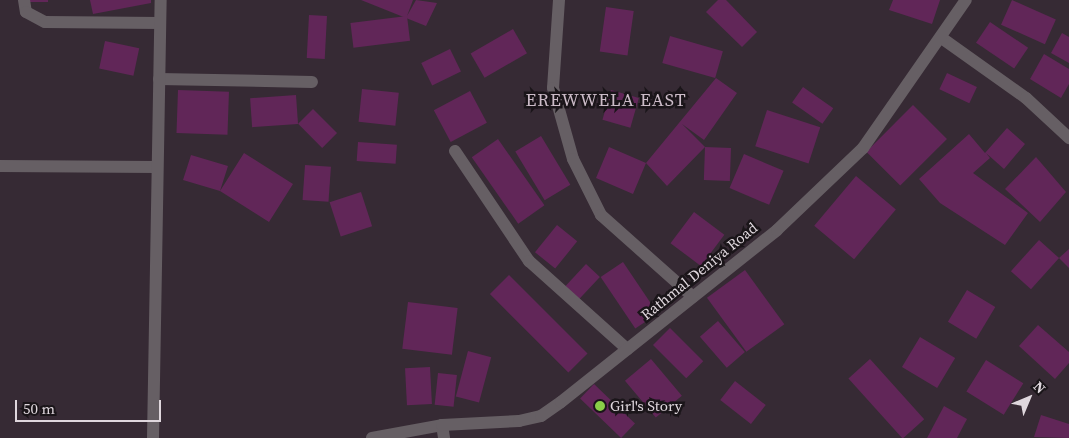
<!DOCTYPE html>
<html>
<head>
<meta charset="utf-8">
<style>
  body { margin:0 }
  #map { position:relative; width:1069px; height:438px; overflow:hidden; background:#362a34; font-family:"Source Serif 4",serif }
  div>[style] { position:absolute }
  .building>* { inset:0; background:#612658; transform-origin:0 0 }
  .minor>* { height:12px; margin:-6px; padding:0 6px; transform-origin:6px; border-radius:6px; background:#665f64 }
  .tertiary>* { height:12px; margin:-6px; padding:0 6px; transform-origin:6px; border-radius:6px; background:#665f64 }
  .dots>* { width:14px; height:14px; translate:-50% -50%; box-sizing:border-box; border:2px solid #1a1519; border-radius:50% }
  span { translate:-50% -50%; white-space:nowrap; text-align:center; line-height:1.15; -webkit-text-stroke:5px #1a1519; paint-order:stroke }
  .street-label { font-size:15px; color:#dfd7dd }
  .poi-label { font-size:15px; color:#dfd7dd }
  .left { translate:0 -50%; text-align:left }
  .quarter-label { font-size:18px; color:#ccbcc8; letter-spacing:1px }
  .north { position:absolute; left:1004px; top:373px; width:50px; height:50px; -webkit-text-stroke:4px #1a1519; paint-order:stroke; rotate:45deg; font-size:14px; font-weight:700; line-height:20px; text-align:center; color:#dfd7dd }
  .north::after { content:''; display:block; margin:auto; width:18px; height:22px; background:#dfd7dd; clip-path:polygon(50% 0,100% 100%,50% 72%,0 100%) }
  .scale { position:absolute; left:15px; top:400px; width:146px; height:22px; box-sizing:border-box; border:2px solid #dfd7dd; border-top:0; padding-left:6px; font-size:15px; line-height:18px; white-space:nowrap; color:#dfd7dd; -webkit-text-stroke:4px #1a1519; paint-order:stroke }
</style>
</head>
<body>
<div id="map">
  <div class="building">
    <div style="left:28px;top:0;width:20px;height:2px"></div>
    <div style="clip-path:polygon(90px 0,151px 0,151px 3px,93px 14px)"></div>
    <div style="clip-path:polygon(361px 0,413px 0,407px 16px,416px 0,437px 3px,426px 26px)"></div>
    <div style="clip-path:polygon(718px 0,726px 0,757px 32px,742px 47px,706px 12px)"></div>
    <div style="clip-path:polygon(893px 0,940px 0,932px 24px,889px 10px)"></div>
    <div style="left:1012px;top:0;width:48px;height:27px;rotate:24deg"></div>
    <div style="left:606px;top:7px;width:28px;height:45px;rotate:8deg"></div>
    <div style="left:309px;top:15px;width:18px;height:43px;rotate:3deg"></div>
    <div style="left:407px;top:16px;width:25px;height:57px;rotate:83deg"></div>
    <div style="left:990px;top:22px;width:46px;height:25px;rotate:34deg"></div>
    <div style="left:513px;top:29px;width:28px;height:49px;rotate:60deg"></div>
    <div style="clip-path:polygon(1062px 33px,1069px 37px,1069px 63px,1051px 53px)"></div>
    <div style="left:670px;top:36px;width:55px;height:28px;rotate:16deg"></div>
    <div style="left:105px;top:41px;width:35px;height:28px;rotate:12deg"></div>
    <div style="left:450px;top:49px;width:25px;height:32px;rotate:64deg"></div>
    <div style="clip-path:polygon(1044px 54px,1069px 69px,1069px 84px,1061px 98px,1030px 79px)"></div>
    <div style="left:947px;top:73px;width:33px;height:18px;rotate:25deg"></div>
    <div style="clip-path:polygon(716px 78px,737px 93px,704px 140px,682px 124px,705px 147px,667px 186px,646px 163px,633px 194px,596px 178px,609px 147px,646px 163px)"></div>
    <div style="left:803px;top:87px;width:37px;height:19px;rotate:35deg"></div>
    <div style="left:362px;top:89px;width:37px;height:33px;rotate:6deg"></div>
    <div style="left:178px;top:90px;width:51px;height:43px;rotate:2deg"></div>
    <div style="left:611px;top:90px;width:29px;height:31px;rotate:16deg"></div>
    <div style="left:470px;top:91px;width:36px;height:41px;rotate:62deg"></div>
    <div style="left:296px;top:95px;width:29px;height:46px;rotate:86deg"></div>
    <div style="left:913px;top:105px;width:48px;height:66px;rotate:45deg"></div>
    <div style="left:313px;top:109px;width:34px;height:21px;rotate:45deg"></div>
    <div style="left:767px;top:110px;width:56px;height:38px;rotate:18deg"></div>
    <div style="clip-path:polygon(1007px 128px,1025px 144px,1004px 169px,986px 153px,990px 158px,973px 173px,1028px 213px,1005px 245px,940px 203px,919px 179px,969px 134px,985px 153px)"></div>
    <div style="left:541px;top:136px;width:57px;height:30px;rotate:59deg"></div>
    <div style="left:498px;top:139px;width:81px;height:32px;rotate:55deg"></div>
    <div style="left:358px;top:142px;width:39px;height:19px;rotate:4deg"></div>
    <div style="left:705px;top:147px;width:26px;height:33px;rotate:2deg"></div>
    <div style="clip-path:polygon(244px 153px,293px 184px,269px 222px,220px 191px,183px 180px,191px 155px,228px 166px,220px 191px)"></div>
    <div style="left:744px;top:154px;width:43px;height:37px;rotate:23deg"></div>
    <div style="clip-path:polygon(1036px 157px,1066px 192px,1040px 222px,1005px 189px)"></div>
    <div style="left:305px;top:165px;width:26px;height:35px;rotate:4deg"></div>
    <div style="left:856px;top:176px;width:52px;height:65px;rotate:40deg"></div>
    <div style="left:361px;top:192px;width:36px;height:33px;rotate:72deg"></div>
    <div style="left:694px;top:212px;width:38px;height:39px;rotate:37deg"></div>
    <div style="left:557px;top:225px;width:26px;height:35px;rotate:39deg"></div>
    <div style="left:1039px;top:240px;width:27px;height:42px;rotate:42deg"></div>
    <div style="clip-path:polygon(1069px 249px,1069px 268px,1059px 258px)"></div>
    <div style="left:623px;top:262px;width:62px;height:27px;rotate:56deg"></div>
    <div style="left:586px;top:264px;width:19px;height:33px;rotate:43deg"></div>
    <div style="left:745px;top:270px;width:67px;height:47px;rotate:54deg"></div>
    <div style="left:509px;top:275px;width:111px;height:27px;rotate:45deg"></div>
    <div style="left:967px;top:290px;width:33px;height:37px;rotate:31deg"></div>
    <div style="left:408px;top:302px;width:50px;height:47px;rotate:7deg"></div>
    <div style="left:718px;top:321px;width:41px;height:24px;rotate:49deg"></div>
    <div style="clip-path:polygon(1038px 325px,1069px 352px,1069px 363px,1055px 379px,1019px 346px)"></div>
    <div style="left:670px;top:328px;width:47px;height:24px;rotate:45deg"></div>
    <div style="left:920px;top:337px;width:41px;height:35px;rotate:31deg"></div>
    <div style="left:468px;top:351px;width:24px;height:47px;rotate:15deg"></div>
    <div style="left:651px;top:359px;width:48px;height:34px;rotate:50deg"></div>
    <div style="left:870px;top:359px;width:81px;height:29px;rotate:48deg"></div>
    <div style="left:986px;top:360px;width:44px;height:37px;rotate:32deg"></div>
    <div style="left:430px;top:367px;width:37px;height:25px;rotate:87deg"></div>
    <div style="left:438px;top:373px;width:19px;height:32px;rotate:6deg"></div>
    <div style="left:735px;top:381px;width:39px;height:24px;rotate:38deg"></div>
    <div style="left:594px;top:384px;width:57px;height:20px;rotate:44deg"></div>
    <div style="clip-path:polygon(944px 406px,967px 419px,957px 438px,927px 438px)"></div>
    <div style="clip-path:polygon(1041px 415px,1069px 424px,1069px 438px,1034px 437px)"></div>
  </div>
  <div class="minor">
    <div style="left:24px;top:0;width:12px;rotate:81deg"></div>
    <div style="left:26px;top:12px;width:21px;rotate:28deg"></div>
    <div style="left:45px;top:22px;width:115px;rotate:0.5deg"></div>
    <div style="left:559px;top:0;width:88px;rotate:93.9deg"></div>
    <div style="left:553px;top:88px;width:74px;rotate:74.3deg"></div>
    <div style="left:573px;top:159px;width:63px;rotate:63.4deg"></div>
    <div style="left:601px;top:215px;width:123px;rotate:41.7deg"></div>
    <div style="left:943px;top:39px;width:102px;rotate:35.4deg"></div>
    <div style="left:1026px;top:98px;width:59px;rotate:42.9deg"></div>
    <div style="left:159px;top:79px;width:153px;rotate:1.1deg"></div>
    <div style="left:455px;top:151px;width:133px;rotate:56.1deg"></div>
    <div style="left:529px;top:261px;width:132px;rotate:41.9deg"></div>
    <div style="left:0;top:166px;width:157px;rotate:0.4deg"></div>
    <div style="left:442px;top:425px;width:13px;rotate:81deg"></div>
    <div style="left:153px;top:438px;width:438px;rotate:-89deg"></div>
  </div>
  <div class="tertiary">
    <div style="left:372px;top:438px;width:71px;rotate:-10.5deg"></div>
    <div style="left:442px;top:425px;width:77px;rotate:-3deg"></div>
    <div style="left:519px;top:421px;width:23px;rotate:-13deg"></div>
    <div style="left:541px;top:416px;width:24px;rotate:-35deg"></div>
    <div style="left:561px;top:402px;width:276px;rotate:-38.5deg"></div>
    <div style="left:777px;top:230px;width:119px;rotate:-43.6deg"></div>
    <div style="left:863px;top:148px;width:180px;rotate:-55.2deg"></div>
  </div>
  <div class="dots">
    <div style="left:600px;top:406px;background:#89ce48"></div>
  </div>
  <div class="street-label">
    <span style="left:699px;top:271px;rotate:-39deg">Rathmal Deniya Road</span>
  </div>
  <div class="poi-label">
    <span class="left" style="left:610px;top:406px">Girl's Story</span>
  </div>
  <div class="quarter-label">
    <span style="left:606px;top:100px">EREWWELA EAST</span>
  </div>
  <div class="north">N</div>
  <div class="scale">50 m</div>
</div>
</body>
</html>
